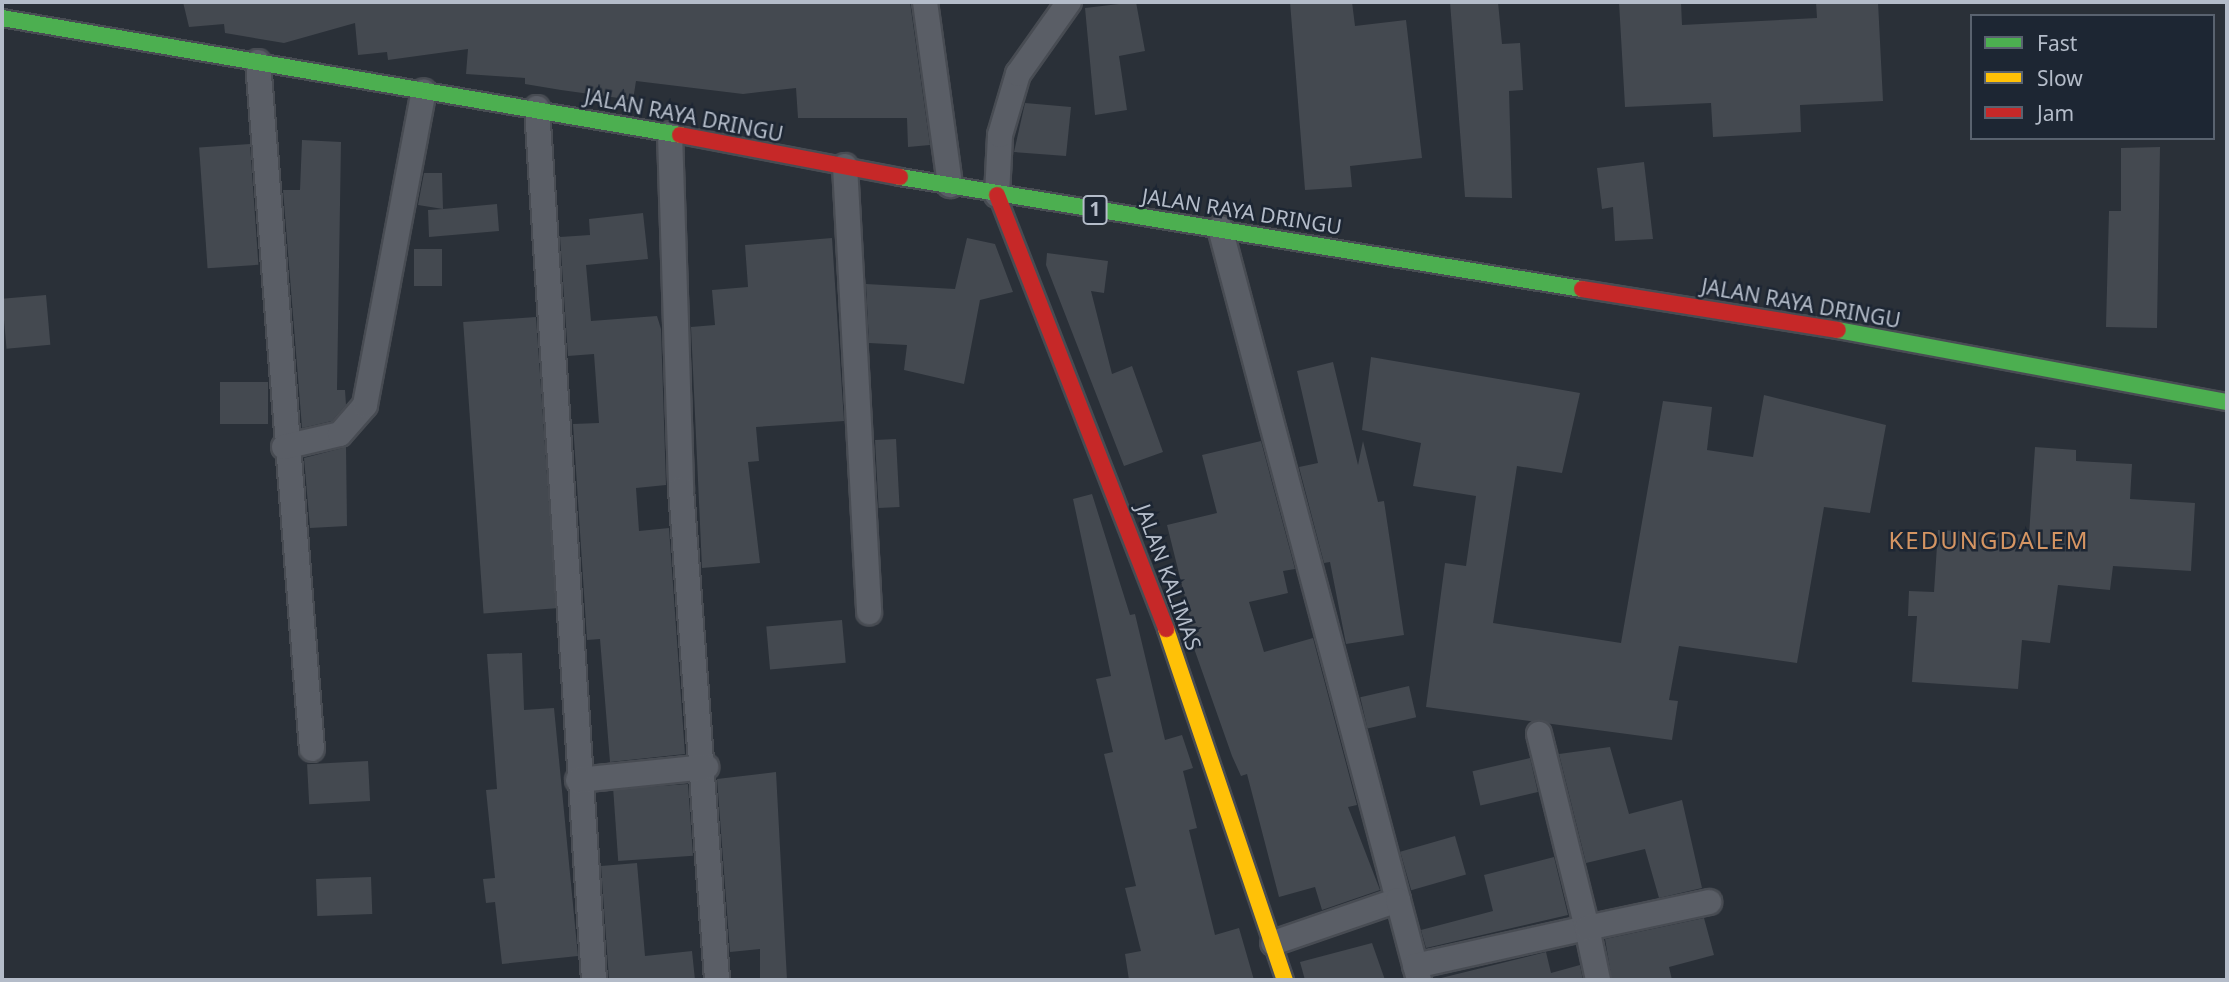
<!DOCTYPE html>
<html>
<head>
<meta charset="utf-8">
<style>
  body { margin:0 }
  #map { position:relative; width:2229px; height:982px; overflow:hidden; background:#2a3038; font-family:"Noto Sans",sans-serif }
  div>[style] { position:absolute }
  .building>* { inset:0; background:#444950; transform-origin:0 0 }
  .roads { filter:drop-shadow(2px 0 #484c53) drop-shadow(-2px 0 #484c53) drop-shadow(0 2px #484c53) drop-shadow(0 -2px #484c53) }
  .street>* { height:24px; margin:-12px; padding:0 12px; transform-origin:12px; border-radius:12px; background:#5a5e66 }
  .fast>* { height:16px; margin:-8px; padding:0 8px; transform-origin:8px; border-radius:8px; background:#4caf50 }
  .slow>* { height:16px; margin:-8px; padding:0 8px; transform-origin:8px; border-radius:8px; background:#ffc107 }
  .jam>* { height:16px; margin:-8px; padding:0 8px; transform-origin:8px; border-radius:8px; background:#c62828 }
  span { translate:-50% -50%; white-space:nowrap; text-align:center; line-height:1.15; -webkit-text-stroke:5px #1d2633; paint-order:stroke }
  .shield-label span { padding:2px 5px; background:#1d2633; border:2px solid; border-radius:5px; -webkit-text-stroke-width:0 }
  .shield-label { font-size:19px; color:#b4bcc9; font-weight:700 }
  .street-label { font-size:21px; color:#b4bcc9 }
  .quarter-label { font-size:24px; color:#d59563; letter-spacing:2px }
  .frame { position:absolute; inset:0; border:4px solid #b4bcc9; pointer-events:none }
  .legend { position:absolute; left:1970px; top:14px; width:245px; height:126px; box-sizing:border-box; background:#1d2633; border:2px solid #59626f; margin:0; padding:9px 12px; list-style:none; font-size:21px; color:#b4bcc9 }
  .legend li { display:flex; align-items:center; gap:14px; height:35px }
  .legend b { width:35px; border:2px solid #59626f }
</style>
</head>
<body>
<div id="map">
  <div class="building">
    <div style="clip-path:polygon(183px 2px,910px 2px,930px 145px,908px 147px,907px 118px,798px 118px,796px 88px,743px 94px,636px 81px,633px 100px,561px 90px,525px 84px,525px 78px,466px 74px,468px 49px,388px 60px,387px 52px,358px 55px,355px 23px,284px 43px,225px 33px,224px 24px,189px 27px)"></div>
    <div style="clip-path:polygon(1136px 2px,1145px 51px,1119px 56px,1127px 110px,1095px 115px,1085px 8px)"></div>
    <div style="clip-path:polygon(1290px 2px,1352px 2px,1355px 26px,1406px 20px,1422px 158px,1350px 166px,1352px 187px,1305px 190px)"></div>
    <div style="clip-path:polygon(1450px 2px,1498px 2px,1502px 44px,1520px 43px,1523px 90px,1509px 91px,1512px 198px,1465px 197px)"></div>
    <div style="clip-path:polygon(1619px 2px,1681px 2px,1682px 25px,1817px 18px,1816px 2px,1878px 2px,1883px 101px,1800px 105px,1801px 132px,1713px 137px,1711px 103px,1625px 107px)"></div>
    <div style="clip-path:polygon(1025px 103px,1071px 107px,1066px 156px,1014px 152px)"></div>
    <div style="clip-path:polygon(302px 140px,341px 142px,337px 390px,345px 390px,346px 405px,332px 421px,302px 428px,283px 190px,300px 190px)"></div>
    <div style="left:250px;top:144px;width:121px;height:51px;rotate:86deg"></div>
    <div style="clip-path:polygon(2160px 147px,2157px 328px,2106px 327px,2109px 211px,2121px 211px,2121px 148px)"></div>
    <div style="clip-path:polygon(1644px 162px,1653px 239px,1615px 241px,1613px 207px,1602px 209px,1597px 168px)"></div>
    <div style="clip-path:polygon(424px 173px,442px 173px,443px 209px,497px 204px,499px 231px,429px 237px,428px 210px,443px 209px,418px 205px)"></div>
    <div style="clip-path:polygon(643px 213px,648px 259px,586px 265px,591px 321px,657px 316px,661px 329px,666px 485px,636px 488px,639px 531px,669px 528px,685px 754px,610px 762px,600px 639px,587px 640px,573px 424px,599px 423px,594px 354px,568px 356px,560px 237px,590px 235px,589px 219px)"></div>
    <div style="clip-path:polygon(832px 238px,844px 421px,756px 427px,759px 461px,748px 462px,760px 563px,702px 568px,691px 327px,715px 325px,712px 290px,748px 287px,745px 245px)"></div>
    <div style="clip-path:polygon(967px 238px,995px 244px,1013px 292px,980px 300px,964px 384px,904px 370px,907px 345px,869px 343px,866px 284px,955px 289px)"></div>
    <div style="left:414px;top:249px;width:28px;height:37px"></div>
    <div style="clip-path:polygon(1047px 253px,1108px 261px,1104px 293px,1091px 291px,1112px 374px,1132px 366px,1163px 452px,1124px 466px,1046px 265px)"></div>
    <div style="left:46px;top:295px;width:50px;height:44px;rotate:85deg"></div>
    <div style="left:536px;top:317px;width:292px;height:73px;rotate:86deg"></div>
    <div style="clip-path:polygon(1371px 357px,1580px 393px,1562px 473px,1517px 466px,1493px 623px,1621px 643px,1663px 401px,1712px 407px,1707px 450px,1753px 457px,1764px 395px,1886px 425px,1870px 513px,1824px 507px,1797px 663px,1679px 646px,1669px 700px,1678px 701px,1672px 740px,1426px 707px,1445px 563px,1466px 566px,1476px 496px,1413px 486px,1421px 443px,1362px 430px)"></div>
    <div style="clip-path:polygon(1333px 362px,1358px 465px,1363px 441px,1378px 502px,1384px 501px,1404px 635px,1346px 644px,1330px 562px,1324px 563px,1299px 467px,1318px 463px,1297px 371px)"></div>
    <div style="left:220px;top:382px;width:48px;height:42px"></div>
    <div style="left:896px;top:439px;width:68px;height:21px;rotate:87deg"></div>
    <div style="clip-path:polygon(1261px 441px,1295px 569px,1283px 571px,1288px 593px,1249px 602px,1264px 652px,1313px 638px,1357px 805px,1348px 807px,1380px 890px,1322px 910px,1315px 887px,1279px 897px,1247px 774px,1241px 776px,1232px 756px,1184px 620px,1190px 618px,1167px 525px,1217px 513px,1202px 455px)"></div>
    <div style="clip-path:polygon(346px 447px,347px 526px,310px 528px,304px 458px)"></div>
    <div style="clip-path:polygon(2035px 447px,2076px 450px,2076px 461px,2132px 464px,2130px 499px,2195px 503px,2191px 571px,2113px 566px,2110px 590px,2058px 585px,2050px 643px,2022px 640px,2018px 689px,1912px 682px,1917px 616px,1908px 616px,1909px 591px,1934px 592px,1938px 530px,2029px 535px)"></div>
    <div style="clip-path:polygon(1092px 494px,1130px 615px,1135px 614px,1165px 740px,1182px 735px,1193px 768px,1183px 771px,1197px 828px,1189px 830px,1215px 935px,1239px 928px,1254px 980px,1129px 980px,1125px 954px,1141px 951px,1125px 888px,1136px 886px,1104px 754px,1113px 752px,1096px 679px,1111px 676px,1073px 499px)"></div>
    <div style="left:842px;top:620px;width:43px;height:76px;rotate:85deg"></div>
    <div style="clip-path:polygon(522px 653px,524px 710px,554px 708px,578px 956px,502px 964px,495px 902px,486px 903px,483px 879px,495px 878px,486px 790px,497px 789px,487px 654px)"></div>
    <div style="left:1409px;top:686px;width:32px;height:50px;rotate:77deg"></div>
    <div style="clip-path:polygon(1610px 747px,1629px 814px,1682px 800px,1702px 888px,1659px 898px,1645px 849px,1586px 863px,1559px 754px)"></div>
    <div style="left:1530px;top:758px;width:35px;height:59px;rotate:77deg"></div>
    <div style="left:368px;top:761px;width:40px;height:61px;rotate:87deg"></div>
    <div style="clip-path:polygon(776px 772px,787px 980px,760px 980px,760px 949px,730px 952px,717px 779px)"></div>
    <div style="left:688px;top:784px;width:72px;height:75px;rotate:86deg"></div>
    <div style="left:1455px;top:836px;width:40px;height:57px;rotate:74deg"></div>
    <div style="clip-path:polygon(1554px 857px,1568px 915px,1426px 948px,1421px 930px,1493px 911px,1484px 875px)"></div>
    <div style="clip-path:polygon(637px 863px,645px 956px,692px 951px,695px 980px,609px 980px,601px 866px)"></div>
    <div style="left:371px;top:877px;width:37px;height:55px;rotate:88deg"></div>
    <div style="clip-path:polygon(1704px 918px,1714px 955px,1669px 967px,1672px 980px,1612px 980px,1605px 939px)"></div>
    <div style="clip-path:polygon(1372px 943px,1385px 980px,1305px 980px,1300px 962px)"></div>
    <div style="clip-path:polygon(1546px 952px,1551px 973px,1580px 965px,1583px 980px,1433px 980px)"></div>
  </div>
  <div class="roads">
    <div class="street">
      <div style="left:925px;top:2px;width:185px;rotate:82.2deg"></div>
      <div style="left:258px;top:62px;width:689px;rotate:85.51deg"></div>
      <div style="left:537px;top:108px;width:874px;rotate:86.26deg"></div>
      <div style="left:670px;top:134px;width:355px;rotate:88.2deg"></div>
      <div style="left:681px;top:489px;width:492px;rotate:85.8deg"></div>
      <div style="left:845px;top:166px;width:447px;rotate:86.9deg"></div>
      <div style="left:997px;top:195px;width:60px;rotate:-87.1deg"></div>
      <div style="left:1000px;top:135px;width:64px;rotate:-73.6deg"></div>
      <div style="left:1018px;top:74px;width:88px;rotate:-54.7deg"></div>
      <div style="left:1220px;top:228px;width:695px;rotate:75.16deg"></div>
      <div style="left:1398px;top:900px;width:132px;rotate:161deg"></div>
      <div style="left:284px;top:447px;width:57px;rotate:-13.1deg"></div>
      <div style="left:340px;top:434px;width:38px;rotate:-49deg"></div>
      <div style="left:365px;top:405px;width:319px;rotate:-79.4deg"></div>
      <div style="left:578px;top:780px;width:129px;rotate:-5.8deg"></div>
      <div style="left:1398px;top:900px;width:83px;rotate:75.3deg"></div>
      <div style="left:1415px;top:966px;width:176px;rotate:-12.5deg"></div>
      <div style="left:1587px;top:928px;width:200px;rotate:-103.9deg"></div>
      <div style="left:1598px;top:980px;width:53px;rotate:-101.9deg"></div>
      <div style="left:1587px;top:928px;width:125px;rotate:-12deg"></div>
    </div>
    <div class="fast">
      <div style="left:2px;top:18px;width:688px;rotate:9.79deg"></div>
      <div style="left:900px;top:177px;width:691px;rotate:9.33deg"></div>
      <div style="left:1838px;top:330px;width:396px;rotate:10.5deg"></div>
    </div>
    <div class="slow">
      <div style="left:1166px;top:629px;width:371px;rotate:71.3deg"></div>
    </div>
    <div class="jam">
      <div style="left:680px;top:135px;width:224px;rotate:10.8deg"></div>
      <div style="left:997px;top:195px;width:466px;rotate:68.7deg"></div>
      <div style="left:1582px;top:289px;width:259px;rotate:9.1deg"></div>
    </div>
  </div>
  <div class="shield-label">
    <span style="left:1095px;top:210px">1</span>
  </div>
  <div class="street-label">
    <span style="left:684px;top:115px;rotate:11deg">JALAN RAYA DRINGU</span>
    <span style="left:1242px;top:211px;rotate:9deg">JALAN RAYA DRINGU</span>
    <span style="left:1801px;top:303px;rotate:10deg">JALAN RAYA DRINGU</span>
    <span style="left:1169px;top:577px;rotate:70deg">JALAN KALIMAS</span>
  </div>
  <div class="quarter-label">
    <span style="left:1989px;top:540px">KEDUNGDALEM</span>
  </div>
  <div class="frame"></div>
  <ul class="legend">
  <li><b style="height:9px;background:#4caf50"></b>Fast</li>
  <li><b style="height:9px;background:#ffc107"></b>Slow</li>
  <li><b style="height:9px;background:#c62828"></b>Jam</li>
  </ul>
</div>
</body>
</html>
